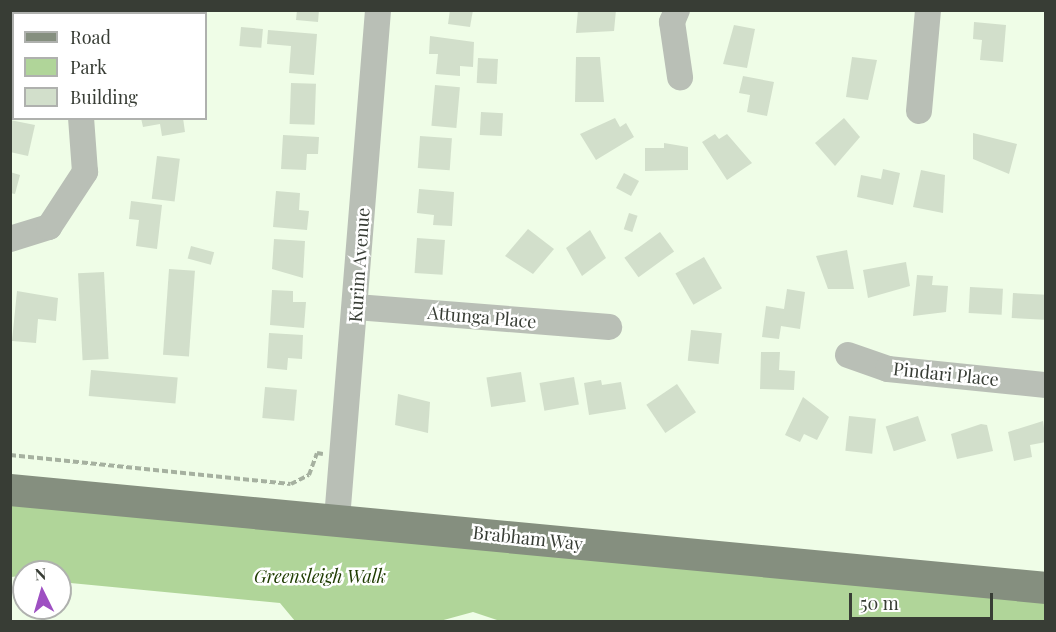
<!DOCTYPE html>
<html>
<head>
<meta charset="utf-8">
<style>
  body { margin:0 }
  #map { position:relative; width:1056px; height:632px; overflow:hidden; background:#effde7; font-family:"Playfair Display",serif }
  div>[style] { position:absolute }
  .green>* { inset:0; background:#b0d599 }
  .building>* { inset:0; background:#d2dfcb; transform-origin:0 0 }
  .path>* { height:4px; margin-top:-2px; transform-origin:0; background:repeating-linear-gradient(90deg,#a6b1a0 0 6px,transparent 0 9px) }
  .minor>* { height:26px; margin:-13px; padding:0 13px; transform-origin:13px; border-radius:13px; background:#b9bfb6 }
  .major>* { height:32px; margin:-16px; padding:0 16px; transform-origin:16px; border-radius:16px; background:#858f7f }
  span { translate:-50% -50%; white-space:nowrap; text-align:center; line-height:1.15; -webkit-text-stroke:5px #fff; paint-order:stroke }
  .street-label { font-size:18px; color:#383d35 }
  .park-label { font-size:18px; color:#1e3b00; font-style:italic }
  .frame { position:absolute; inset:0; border:12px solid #383d35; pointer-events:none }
  .legend { position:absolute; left:12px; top:12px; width:195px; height:108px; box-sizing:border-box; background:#fff; border:2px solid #afb1ae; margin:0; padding:8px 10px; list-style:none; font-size:18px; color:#383d35 }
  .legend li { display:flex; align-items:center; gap:12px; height:30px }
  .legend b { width:30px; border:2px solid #afb1ae }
  .north { position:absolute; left:12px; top:560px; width:60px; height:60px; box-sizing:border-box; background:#fff; border:2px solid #afb1ae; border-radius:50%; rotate:355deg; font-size:16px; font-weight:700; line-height:24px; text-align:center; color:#383d35 }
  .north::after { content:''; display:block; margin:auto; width:21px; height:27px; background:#9e50c2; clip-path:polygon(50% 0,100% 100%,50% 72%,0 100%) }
  .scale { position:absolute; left:849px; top:593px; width:144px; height:27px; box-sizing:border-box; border:3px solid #383d35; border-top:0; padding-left:8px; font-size:18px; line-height:21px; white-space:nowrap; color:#383d35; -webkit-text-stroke:4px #fff; paint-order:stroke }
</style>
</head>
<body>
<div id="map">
  <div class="green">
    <div style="clip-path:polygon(10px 502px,1045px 598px,1045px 621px,503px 622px,473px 612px,440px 621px,295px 621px,280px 603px,60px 582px,60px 572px,11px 577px)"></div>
  </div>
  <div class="building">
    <div style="clip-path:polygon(297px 10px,319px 10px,318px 22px,296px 20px)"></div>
    <div style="clip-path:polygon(450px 10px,473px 10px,470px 27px,448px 24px)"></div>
    <div style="clip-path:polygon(578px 10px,616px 10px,614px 31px,576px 33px)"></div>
    <div style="clip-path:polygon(974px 22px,1006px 25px,1003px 62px,980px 60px,982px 40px,973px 39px)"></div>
    <div style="clip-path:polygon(734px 25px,755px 29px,747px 68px,723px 64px)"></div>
    <div style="left:241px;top:27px;width:22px;height:19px;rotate:5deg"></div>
    <div style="clip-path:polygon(268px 30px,317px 34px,314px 75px,289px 73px,291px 46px,267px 44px)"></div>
    <div style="clip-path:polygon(430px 36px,474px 42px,473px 67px,460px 66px,460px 76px,436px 74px,438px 54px,429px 54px)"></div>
    <div style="clip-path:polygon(576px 57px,600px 57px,604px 102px,575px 102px)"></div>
    <div style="clip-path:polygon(852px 57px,877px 60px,868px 100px,846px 97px)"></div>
    <div style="left:478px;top:58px;width:20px;height:25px;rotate:3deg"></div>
    <div style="clip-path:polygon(743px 76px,774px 82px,767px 116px,747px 112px,750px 95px,739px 93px)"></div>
    <div style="left:291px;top:83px;width:25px;height:41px;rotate:2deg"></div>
    <div style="left:435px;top:85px;width:25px;height:41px;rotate:5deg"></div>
    <div style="left:481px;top:112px;width:22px;height:23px;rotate:3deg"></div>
    <div style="clip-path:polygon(141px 118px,183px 118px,185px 132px,162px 136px,160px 124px,143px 127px)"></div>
    <div style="clip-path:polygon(615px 118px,620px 127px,626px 123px,634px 137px,596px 160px,580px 134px)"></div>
    <div style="clip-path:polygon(844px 118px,860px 137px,835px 166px,815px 143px)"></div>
    <div style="clip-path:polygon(10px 120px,35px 125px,28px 156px,10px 152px)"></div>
    <div style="clip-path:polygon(973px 133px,1017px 144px,1009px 174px,973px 159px)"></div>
    <div style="clip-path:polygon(715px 134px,719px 139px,727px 134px,752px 163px,727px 180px,702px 142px)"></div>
    <div style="clip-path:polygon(283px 135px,319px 137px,318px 154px,307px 154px,306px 170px,281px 169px)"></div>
    <div style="left:420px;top:136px;width:32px;height:32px;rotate:4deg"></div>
    <div style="clip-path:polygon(664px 143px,688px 147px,688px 170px,645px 171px,645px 148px,664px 148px)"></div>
    <div style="left:157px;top:156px;width:23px;height:43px;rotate:7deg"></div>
    <div style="clip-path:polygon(883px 169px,900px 173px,893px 205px,857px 197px,861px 175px,881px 179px)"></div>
    <div style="clip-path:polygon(921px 170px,945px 175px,943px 213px,913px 207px)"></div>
    <div style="clip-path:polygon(10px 172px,20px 175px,15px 194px,10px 193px)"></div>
    <div style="left:624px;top:173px;width:17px;height:17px;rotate:28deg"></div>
    <div style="clip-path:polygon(419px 189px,454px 192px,452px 226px,433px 225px,434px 215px,417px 213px)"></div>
    <div style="clip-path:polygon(276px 191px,300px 193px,299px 210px,309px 211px,307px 230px,273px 227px)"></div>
    <div style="clip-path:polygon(131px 201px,162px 205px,157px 249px,136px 246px,139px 220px,129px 219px)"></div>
    <div style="left:629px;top:213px;width:9px;height:17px;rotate:18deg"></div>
    <div style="clip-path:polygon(528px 229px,554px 249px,533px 274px,505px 256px)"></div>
    <div style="clip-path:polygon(590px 230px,606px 258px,582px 276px,566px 248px)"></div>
    <div style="left:660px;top:232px;width:24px;height:44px;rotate:54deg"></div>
    <div style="left:417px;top:238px;width:28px;height:35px;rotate:4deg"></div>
    <div style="clip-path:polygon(274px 239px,305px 241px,303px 278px,272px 269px)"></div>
    <div style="left:191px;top:246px;width:24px;height:13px;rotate:15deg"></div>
    <div style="clip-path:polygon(847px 250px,854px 289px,828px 289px,816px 256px)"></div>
    <div style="left:704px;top:257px;width:36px;height:33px;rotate:60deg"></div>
    <div style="clip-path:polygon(906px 262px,910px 286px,868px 298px,863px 270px)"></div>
    <div style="left:169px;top:269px;width:26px;height:86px;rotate:4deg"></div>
    <div style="left:104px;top:272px;width:87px;height:26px;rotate:87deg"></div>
    <div style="clip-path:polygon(917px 275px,933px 276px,932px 285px,948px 286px,946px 312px,913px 316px)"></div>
    <div style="left:970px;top:287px;width:33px;height:26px;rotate:3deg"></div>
    <div style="clip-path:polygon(787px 289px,805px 292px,800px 329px,781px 326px,779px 339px,762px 337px,766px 306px,784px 309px)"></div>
    <div style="clip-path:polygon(272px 290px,293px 291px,293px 302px,306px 302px,304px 328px,270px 325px)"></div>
    <div style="clip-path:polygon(17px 291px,58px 298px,56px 321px,38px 319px,36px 343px,12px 341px)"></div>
    <div style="left:1013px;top:293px;width:33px;height:25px;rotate:3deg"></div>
    <div style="left:691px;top:330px;width:31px;height:31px;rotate:6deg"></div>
    <div style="clip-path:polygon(269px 333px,303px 335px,302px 359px,288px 358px,287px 370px,267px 368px)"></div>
    <div style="clip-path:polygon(761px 352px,780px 352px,779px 370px,795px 371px,794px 390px,760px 389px)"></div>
    <div style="left:91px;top:370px;width:87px;height:26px;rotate:5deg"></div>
    <div style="left:521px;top:372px;width:30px;height:35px;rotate:81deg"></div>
    <div style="left:574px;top:377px;width:28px;height:35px;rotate:80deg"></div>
    <div style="clip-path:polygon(601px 380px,602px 385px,621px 382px,626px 409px,589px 415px,584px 383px)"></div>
    <div style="left:677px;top:384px;width:34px;height:37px;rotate:56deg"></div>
    <div style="left:265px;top:387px;width:32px;height:31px;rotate:5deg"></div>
    <div style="clip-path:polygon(398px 394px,430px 402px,428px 433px,395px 425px)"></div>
    <div style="clip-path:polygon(803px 397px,829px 417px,817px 440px,804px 434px,800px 442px,785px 435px)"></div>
    <div style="left:849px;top:416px;width:27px;height:35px;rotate:6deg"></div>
    <div style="left:918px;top:416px;width:26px;height:34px;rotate:72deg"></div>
    <div style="clip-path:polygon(1043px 421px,1046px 442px,1030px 445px,1032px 457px,1014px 461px,1008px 432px)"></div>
    <div style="clip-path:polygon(981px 424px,987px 425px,993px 451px,957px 459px,951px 434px)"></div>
  </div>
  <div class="path">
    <div style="left:10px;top:455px;width:282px;rotate:5.9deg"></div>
    <div style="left:291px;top:484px;width:20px;rotate:-27deg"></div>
    <div style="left:309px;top:475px;width:23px;rotate:-70deg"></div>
    <div style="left:317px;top:453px;width:6px;rotate:9deg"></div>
  </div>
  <div class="minor">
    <div style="left:677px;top:10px;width:13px;rotate:113deg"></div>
    <div style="left:672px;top:22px;width:56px;rotate:81.7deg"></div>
    <div style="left:49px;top:14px;width:5px;rotate:-53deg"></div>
    <div style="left:10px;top:39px;width:4px;rotate:27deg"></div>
    <div style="left:919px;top:111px;width:101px;rotate:-84.9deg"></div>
    <div style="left:10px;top:239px;width:41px;rotate:-17.1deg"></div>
    <div style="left:49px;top:227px;width:66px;rotate:-56.8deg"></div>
    <div style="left:85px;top:172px;width:54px;rotate:-94.2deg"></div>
    <div style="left:356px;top:307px;width:254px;rotate:4.5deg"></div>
    <div style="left:848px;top:355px;width:42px;rotate:19.3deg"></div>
    <div style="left:888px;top:369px;width:159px;rotate:5.8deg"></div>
    <div style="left:337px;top:519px;width:511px;rotate:-85.39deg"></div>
  </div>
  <div class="major">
    <div style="left:10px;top:490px;width:1041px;rotate:5.4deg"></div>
  </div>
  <div class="street-label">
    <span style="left:359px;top:265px;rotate:-86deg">Kurim Avenue</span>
    <span style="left:482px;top:317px;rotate:5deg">Attunga Place</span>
    <span style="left:946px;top:374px;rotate:6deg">Pindari Place</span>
    <span style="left:528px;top:538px;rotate:6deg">Brabham Way</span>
  </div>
  <div class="park-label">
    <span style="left:320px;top:576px">Greensleigh Walk</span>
  </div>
  <div class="frame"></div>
  <ul class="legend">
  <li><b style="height:8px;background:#858f7f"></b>Road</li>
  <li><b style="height:16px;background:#b0d599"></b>Park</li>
  <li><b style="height:16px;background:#d2dfcb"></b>Building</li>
  </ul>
  <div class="north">N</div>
  <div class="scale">50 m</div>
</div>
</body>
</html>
